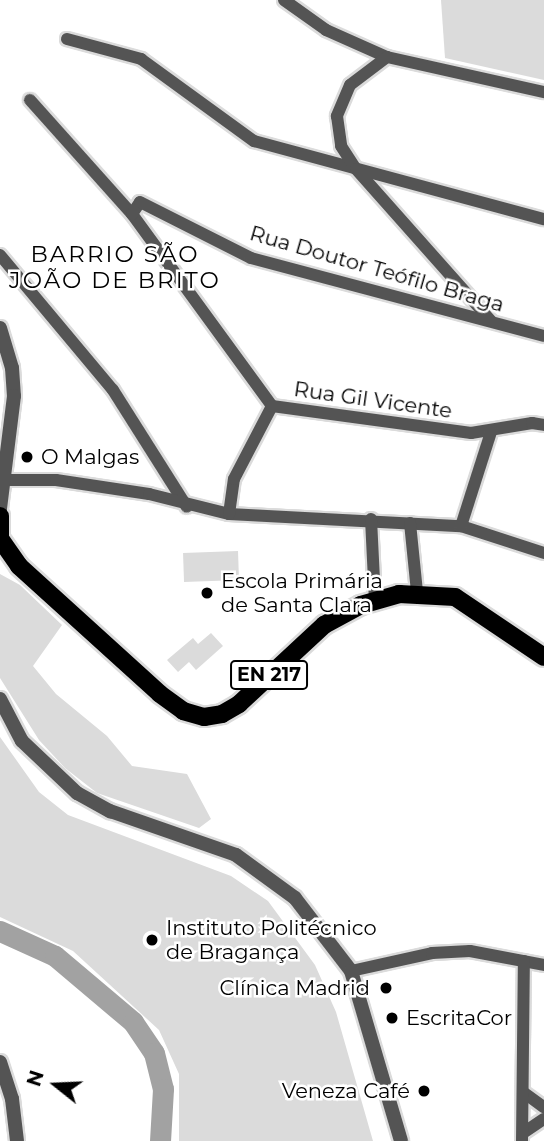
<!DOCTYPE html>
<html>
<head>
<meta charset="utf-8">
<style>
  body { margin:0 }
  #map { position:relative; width:544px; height:1141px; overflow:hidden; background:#fff; font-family:Montserrat,sans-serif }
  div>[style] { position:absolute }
  .green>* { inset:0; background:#dbdbdb; transform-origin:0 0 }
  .river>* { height:21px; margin:-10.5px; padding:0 10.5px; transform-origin:10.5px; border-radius:10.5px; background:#a2a2a2 }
  .roads { filter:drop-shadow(2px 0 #dbdbdb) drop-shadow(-2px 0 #dbdbdb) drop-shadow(0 2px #dbdbdb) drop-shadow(0 -2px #dbdbdb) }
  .minor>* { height:12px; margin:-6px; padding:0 6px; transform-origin:6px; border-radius:6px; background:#545454 }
  .tertiary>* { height:14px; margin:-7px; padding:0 7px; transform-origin:7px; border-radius:7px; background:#545454 }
  .primary>* { height:18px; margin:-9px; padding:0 9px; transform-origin:9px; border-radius:9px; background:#000 }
  .dots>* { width:19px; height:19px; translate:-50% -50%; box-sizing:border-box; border:4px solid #fff; border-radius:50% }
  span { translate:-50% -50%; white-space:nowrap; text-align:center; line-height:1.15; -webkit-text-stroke:5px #fff; paint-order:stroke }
  .shield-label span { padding:2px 5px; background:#fff; border:2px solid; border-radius:5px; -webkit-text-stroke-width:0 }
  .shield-label { font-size:19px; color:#000; font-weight:700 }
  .street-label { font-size:21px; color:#000 }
  .poi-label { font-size:21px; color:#000 }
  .left { translate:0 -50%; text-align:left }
  .right { translate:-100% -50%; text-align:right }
  .neighbourhood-label { font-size:23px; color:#000; letter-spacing:2px }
  .north { position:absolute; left:21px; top:1050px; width:70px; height:70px; -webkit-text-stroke:5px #fff; paint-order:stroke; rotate:288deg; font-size:19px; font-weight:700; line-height:28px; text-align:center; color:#000 }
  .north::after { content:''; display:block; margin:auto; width:24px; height:32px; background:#000; clip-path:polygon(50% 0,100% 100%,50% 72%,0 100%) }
</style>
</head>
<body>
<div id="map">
  <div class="green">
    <div style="clip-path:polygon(441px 0,544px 0,544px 80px,445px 58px)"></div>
    <div style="left:238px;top:551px;width:29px;height:55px;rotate:88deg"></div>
    <div style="clip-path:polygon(0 574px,20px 585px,62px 625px,33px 666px,56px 694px,107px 736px,132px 766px,187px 774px,211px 819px,199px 828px,97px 793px,65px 768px,39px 740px,0 678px)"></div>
    <div style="clip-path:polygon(211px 633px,223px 646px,196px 670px,189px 662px,178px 672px,167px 660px,193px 638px,198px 644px)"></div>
    <div style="clip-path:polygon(0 737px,39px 792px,68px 815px,231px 876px,268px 901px,315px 965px,336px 1012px,373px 1141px,179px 1141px,179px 1074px,159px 1030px,73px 951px,0 917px)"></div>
  </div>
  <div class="river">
    <div style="left:0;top:931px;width:60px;rotate:24.4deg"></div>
    <div style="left:55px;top:956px;width:102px;rotate:40.2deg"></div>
    <div style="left:133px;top:1022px;width:37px;rotate:56deg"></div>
    <div style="left:154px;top:1053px;width:37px;rotate:76deg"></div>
    <div style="left:163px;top:1089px;width:52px;rotate:93.3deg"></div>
  </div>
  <div class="roads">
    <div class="minor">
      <div style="left:284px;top:0;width:52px;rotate:35.5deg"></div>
      <div style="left:326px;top:30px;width:67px;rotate:23.9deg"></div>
      <div style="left:387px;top:57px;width:161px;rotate:12.6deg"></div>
      <div style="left:67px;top:39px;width:77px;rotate:15.1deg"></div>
      <div style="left:141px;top:59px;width:140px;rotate:36deg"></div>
      <div style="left:254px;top:141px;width:300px;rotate:15.1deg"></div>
      <div style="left:387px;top:57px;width:46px;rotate:142.9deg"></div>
      <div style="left:350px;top:85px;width:34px;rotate:113deg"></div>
      <div style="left:337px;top:116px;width:30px;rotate:82deg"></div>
      <div style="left:341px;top:146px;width:27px;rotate:57deg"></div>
      <div style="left:356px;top:169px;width:203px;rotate:48.4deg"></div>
      <div style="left:30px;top:100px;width:153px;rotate:48.2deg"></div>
      <div style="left:132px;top:214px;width:238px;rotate:53.9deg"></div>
      <div style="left:132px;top:214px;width:14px;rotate:-56deg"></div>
      <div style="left:140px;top:202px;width:124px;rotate:26.8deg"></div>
      <div style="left:251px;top:258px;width:303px;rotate:14.9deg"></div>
      <div style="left:0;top:255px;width:176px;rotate:50.1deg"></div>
      <div style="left:113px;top:390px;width:138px;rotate:57.7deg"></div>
      <div style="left:2px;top:480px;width:54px"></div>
      <div style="left:56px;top:480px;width:94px;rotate:8.6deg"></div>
      <div style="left:149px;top:494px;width:82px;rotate:14deg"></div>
      <div style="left:229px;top:514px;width:232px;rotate:3deg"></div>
      <div style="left:461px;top:526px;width:87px;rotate:18deg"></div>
      <div style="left:229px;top:514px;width:35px;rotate:-82deg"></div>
      <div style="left:234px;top:479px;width:82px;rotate:-62.5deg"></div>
      <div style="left:272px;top:406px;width:201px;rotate:7.7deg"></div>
      <div style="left:471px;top:433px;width:62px;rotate:-9.3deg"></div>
      <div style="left:532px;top:423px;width:12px;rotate:9deg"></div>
      <div style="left:371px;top:519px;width:81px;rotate:87.2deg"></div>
      <div style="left:410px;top:523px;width:69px;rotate:84.2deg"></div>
      <div style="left:461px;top:526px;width:99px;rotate:-72.3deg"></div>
      <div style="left:351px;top:971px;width:83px;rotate:-12.5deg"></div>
      <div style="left:432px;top:953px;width:38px;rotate:-3deg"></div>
      <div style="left:470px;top:951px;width:75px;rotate:10.7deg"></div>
      <div style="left:523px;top:1092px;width:26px;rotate:36deg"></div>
      <div style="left:523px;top:1133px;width:25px;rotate:-34deg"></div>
      <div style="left:522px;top:1141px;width:180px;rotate:-89.4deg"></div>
    </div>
    <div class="tertiary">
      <div style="left:0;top:328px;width:42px;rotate:73.3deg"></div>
      <div style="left:12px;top:368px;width:28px;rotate:86deg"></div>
      <div style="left:14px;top:396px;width:114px;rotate:97.1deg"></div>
      <div style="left:0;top:699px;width:47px;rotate:62.4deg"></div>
      <div style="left:22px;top:741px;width:76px;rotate:43.4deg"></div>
      <div style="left:77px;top:793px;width:38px;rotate:29deg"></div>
      <div style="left:110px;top:811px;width:133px;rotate:19.2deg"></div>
      <div style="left:236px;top:855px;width:73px;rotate:36.1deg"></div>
      <div style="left:295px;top:898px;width:92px;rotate:52.5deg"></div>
      <div style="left:351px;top:971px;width:177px;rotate:73.6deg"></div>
      <div style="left:0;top:1062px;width:39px;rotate:72deg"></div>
      <div style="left:12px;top:1099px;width:42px;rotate:83.2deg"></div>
    </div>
    <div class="primary">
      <div style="left:0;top:516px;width:25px;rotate:90deg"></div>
      <div style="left:1px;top:540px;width:32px;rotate:55deg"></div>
      <div style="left:19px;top:566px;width:190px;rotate:42.2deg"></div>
      <div style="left:160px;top:694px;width:29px;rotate:36deg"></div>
      <div style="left:183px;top:711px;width:22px;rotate:16deg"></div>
      <div style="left:204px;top:717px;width:18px;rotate:-9deg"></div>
      <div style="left:222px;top:714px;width:20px;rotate:-30deg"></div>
      <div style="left:239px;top:704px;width:116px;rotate:-42.9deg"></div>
      <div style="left:324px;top:625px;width:42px;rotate:-28.4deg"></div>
      <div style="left:361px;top:605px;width:40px;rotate:-16deg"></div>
      <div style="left:399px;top:594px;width:56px;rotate:3.1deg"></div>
      <div style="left:455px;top:597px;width:107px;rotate:34deg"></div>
    </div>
  </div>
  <div class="dots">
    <div style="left:27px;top:457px;background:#000"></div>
    <div style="left:207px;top:593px;background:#000"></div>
    <div style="left:152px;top:940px;background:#000"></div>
    <div style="left:386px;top:988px;background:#000"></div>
    <div style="left:392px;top:1018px;background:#000"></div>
    <div style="left:424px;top:1091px;background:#000"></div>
  </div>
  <div class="shield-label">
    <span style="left:269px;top:675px">EN 217</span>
  </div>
  <div class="street-label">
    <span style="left:377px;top:269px;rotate:16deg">Rua Doutor Teófilo Braga</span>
    <span style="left:373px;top:400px;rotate:8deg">Rua Gil Vicente</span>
  </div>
  <div class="poi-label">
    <span class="left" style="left:41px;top:457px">O Malgas</span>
    <span class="left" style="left:221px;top:593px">Escola Primária<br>de Santa Clara</span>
    <span class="left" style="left:166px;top:940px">Instituto Politécnico<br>de Bragança</span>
    <span class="right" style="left:370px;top:988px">Clínica Madrid</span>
    <span class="left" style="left:406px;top:1018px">EscritaCor</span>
    <span class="right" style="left:410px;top:1091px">Veneza Café</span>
  </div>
  <div class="neighbourhood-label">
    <span style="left:115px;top:267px">BARRIO SÃO<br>JOÃO DE BRITO</span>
  </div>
  <div class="north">N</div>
</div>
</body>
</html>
